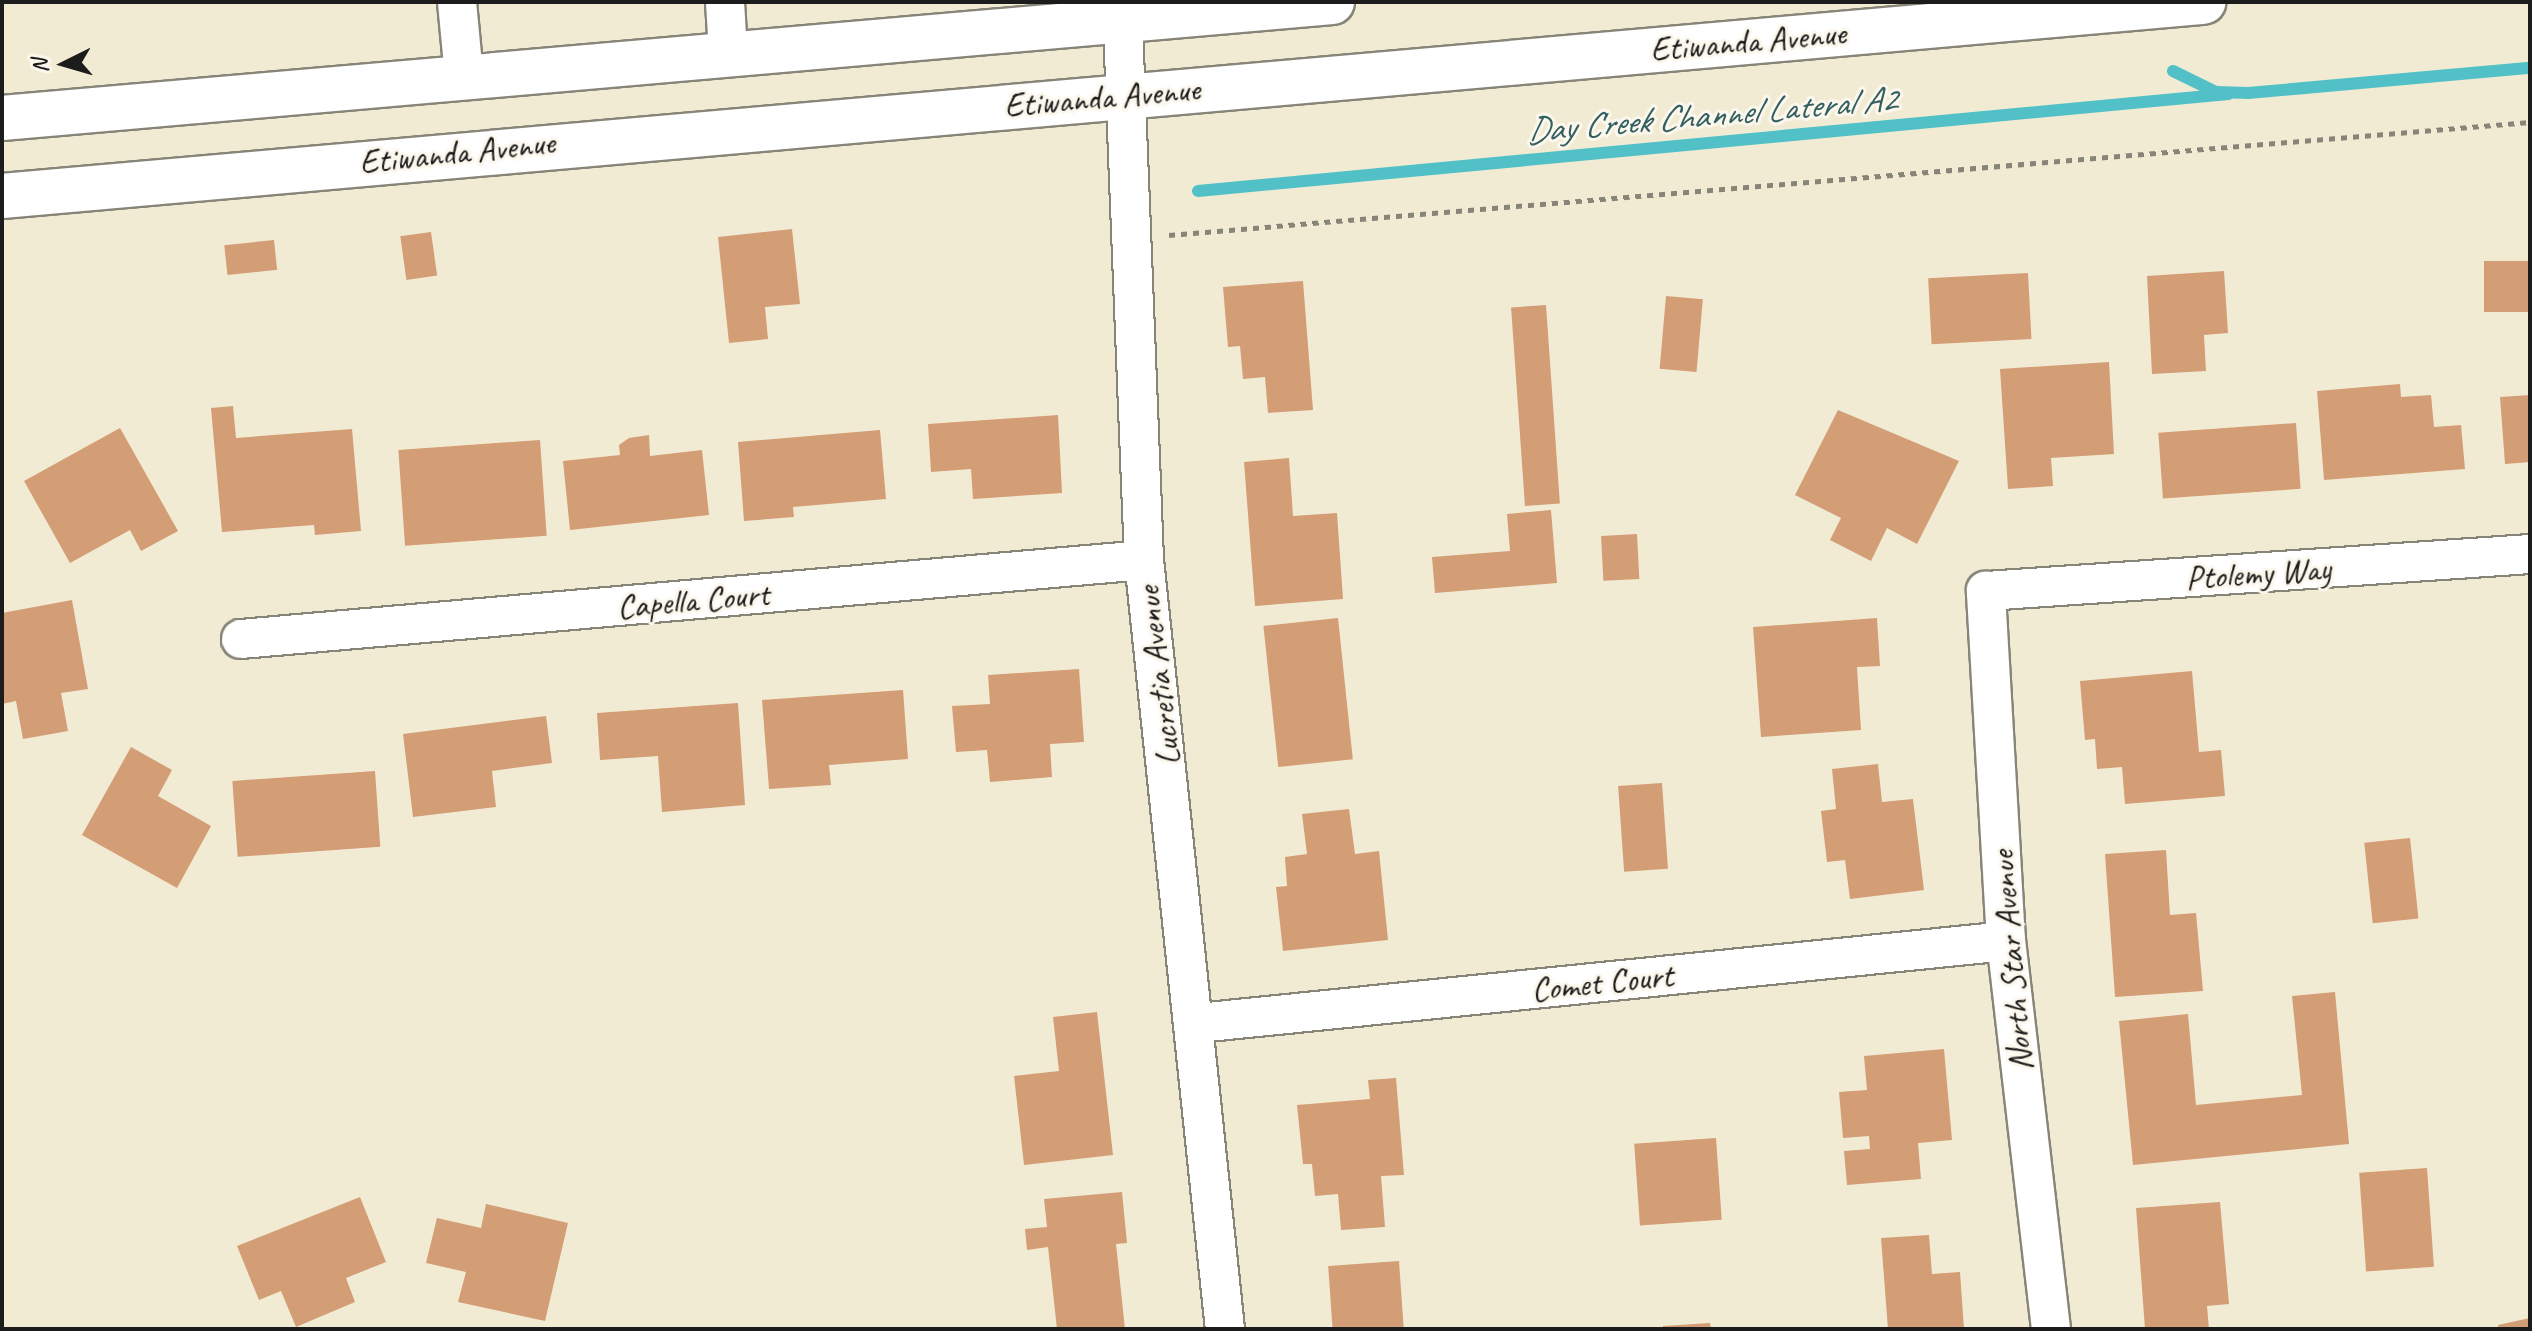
<!DOCTYPE html>
<html>
<head>
<meta charset="utf-8">
<style>
  body { margin:0 }
  #map { position:relative; width:2532px; height:1331px; overflow:hidden; background:#f2ebd4; font-family:Caveat,sans-serif }
  div>[style] { position:absolute }
  .stream>* { height:12px; margin:-6px; padding:0 6px; transform-origin:6px; border-radius:6px; background:#52c1c7 }
  .building>* { inset:0; background:#d39d75; transform-origin:0 0 }
  .path>* { height:5px; margin-top:-2.5px; transform-origin:0; background:repeating-linear-gradient(90deg,#878478 0 6px,transparent 0 12px) }
  .roads { filter:drop-shadow(2px 0 #878478) drop-shadow(-2px 0 #878478) drop-shadow(0 2px #878478) drop-shadow(0 -2px #878478) }
  .minor>* { height:38px; margin:-19px; padding:0 19px; transform-origin:19px; border-radius:19px; background:#fff }
  .major>* { height:44px; margin:-22px; padding:0 22px; transform-origin:22px; border-radius:22px; background:#fff }
  span { translate:-50% -50%; white-space:nowrap; text-align:center; line-height:1.15; -webkit-text-stroke:6px #fbf7ec; paint-order:stroke }
  .street-label { font-size:34px; color:#1c1c1c }
  .water-label { font-size:36px; color:#325e60; font-style:italic }
  .frame { position:absolute; inset:0; border:4px solid #1c1c1c; pointer-events:none }
  .north { position:absolute; left:24px; top:24px; width:80px; height:80px; -webkit-text-stroke:6px #fbf7ec; paint-order:stroke; rotate:265deg; font-size:22px; font-weight:700; line-height:32px; text-align:center; color:#1c1c1c }
  .north::after { content:''; display:block; margin:auto; width:28px; height:36px; background:#1c1c1c; clip-path:polygon(50% 0,100% 100%,50% 72%,0 100%) }
</style>
</head>
<body>
<div id="map">
  <div class="stream">
    <div style="left:2173px;top:71px;width:48px;rotate:26deg"></div>
    <div style="left:2216px;top:92px;width:32px;rotate:2deg"></div>
    <div style="left:2248px;top:93px;width:283px;rotate:-5.1deg"></div>
    <div style="left:1198px;top:191px;width:1035px;rotate:-5.38deg"></div>
  </div>
  <div class="building">
    <div style="clip-path:polygon(792px 229px,800px 304px,765px 307px,768px 339px,729px 343px,718px 237px)"></div>
    <div style="left:431px;top:232px;width:44px;height:31px;rotate:82deg"></div>
    <div style="left:274px;top:240px;width:30px;height:50px;rotate:84deg"></div>
    <div style="left:2530px;top:261px;width:51px;height:46px;rotate:90deg"></div>
    <div style="clip-path:polygon(2224px 271px,2228px 333px,2204px 335px,2206px 371px,2152px 374px,2147px 276px)"></div>
    <div style="left:2028px;top:273px;width:66px;height:100px;rotate:87deg"></div>
    <div style="clip-path:polygon(1303px 281px,1313px 410px,1268px 413px,1265px 377px,1243px 379px,1240px 346px,1228px 347px,1223px 287px)"></div>
    <div style="left:1666px;top:296px;width:37px;height:73px;rotate:5deg"></div>
    <div style="left:1546px;top:305px;width:199px;height:35px;rotate:86deg"></div>
    <div style="clip-path:polygon(2109px 362px,2114px 454px,2051px 458px,2053px 486px,2008px 489px,2000px 369px)"></div>
    <div style="clip-path:polygon(2400px 384px,2401px 397px,2431px 395px,2434px 427px,2461px 425px,2465px 469px,2324px 480px,2317px 391px)"></div>
    <div style="clip-path:polygon(2530px 395px,2530px 462px,2505px 464px,2500px 397px)"></div>
    <div style="clip-path:polygon(233px 406px,236px 438px,352px 429px,361px 531px,315px 535px,314px 525px,222px 532px,211px 408px)"></div>
    <div style="clip-path:polygon(1838px 410px,1959px 461px,1917px 544px,1887px 528px,1871px 561px,1830px 540px,1841px 518px,1795px 495px)"></div>
    <div style="clip-path:polygon(1058px 415px,1062px 493px,973px 499px,971px 469px,931px 472px,928px 424px)"></div>
    <div style="left:2296px;top:423px;width:66px;height:138px;rotate:86deg"></div>
    <div style="clip-path:polygon(120px 428px,178px 531px,141px 551px,130px 530px,70px 563px,24px 481px)"></div>
    <div style="clip-path:polygon(880px 430px,886px 499px,793px 507px,794px 517px,744px 521px,738px 442px)"></div>
    <div style="clip-path:polygon(649px 435px,650px 456px,702px 450px,709px 515px,570px 530px,563px 461px,620px 455px,619px 445px,629px 438px)"></div>
    <div style="left:540px;top:440px;width:96px;height:142px;rotate:86deg"></div>
    <div style="clip-path:polygon(1289px 458px,1293px 516px,1337px 513px,1343px 599px,1255px 606px,1244px 462px)"></div>
    <div style="clip-path:polygon(1551px 510px,1557px 583px,1435px 593px,1432px 557px,1510px 551px,1507px 514px)"></div>
    <div style="left:1637px;top:534px;width:45px;height:36px;rotate:87deg"></div>
    <div style="clip-path:polygon(72px 600px,88px 689px,61px 693px,68px 731px,23px 739px,16px 701px,2px 704px,2px 613px)"></div>
    <div style="left:1338px;top:618px;width:142px;height:75px;rotate:84deg"></div>
    <div style="clip-path:polygon(1877px 618px,1880px 666px,1857px 667px,1861px 730px,1761px 737px,1753px 627px)"></div>
    <div style="clip-path:polygon(1079px 669px,1084px 742px,1050px 744px,1052px 777px,990px 782px,987px 750px,956px 752px,952px 706px,990px 704px,988px 675px)"></div>
    <div style="clip-path:polygon(2192px 671px,2199px 752px,2221px 750px,2225px 796px,2125px 804px,2122px 767px,2097px 769px,2095px 739px,2085px 740px,2080px 681px)"></div>
    <div style="clip-path:polygon(903px 690px,908px 759px,829px 765px,831px 785px,769px 789px,762px 700px)"></div>
    <div style="clip-path:polygon(738px 703px,745px 805px,662px 812px,658px 756px,600px 760px,597px 713px)"></div>
    <div style="clip-path:polygon(546px 716px,552px 763px,492px 771px,496px 807px,413px 817px,403px 734px)"></div>
    <div style="clip-path:polygon(131px 747px,172px 770px,158px 796px,211px 826px,177px 888px,82px 835px)"></div>
    <div style="clip-path:polygon(1878px 764px,1882px 802px,1913px 799px,1924px 890px,1850px 899px,1845px 860px,1827px 862px,1821px 811px,1836px 809px,1832px 769px)"></div>
    <div style="left:375px;top:771px;width:76px;height:143px;rotate:86deg"></div>
    <div style="left:1662px;top:783px;width:86px;height:44px;rotate:86deg"></div>
    <div style="clip-path:polygon(1349px 809px,1355px 854px,1379px 851px,1388px 940px,1283px 951px,1276px 887px,1287px 886px,1285px 857px,1307px 854px,1302px 814px)"></div>
    <div style="left:2410px;top:838px;width:81px;height:46px;rotate:84deg"></div>
    <div style="clip-path:polygon(2166px 850px,2170px 915px,2196px 913px,2203px 991px,2115px 997px,2105px 854px)"></div>
    <div style="clip-path:polygon(2335px 992px,2349px 1144px,2133px 1165px,2119px 1021px,2188px 1014px,2196px 1105px,2302px 1095px,2292px 996px)"></div>
    <div style="clip-path:polygon(1097px 1012px,1113px 1155px,1024px 1165px,1014px 1076px,1059px 1071px,1053px 1017px)"></div>
    <div style="clip-path:polygon(1944px 1049px,1952px 1140px,1918px 1143px,1921px 1179px,1847px 1185px,1844px 1151px,1870px 1149px,1869px 1136px,1843px 1138px,1839px 1092px,1867px 1090px,1864px 1056px)"></div>
    <div style="clip-path:polygon(1396px 1078px,1404px 1175px,1381px 1176px,1385px 1227px,1341px 1230px,1338px 1194px,1315px 1196px,1312px 1164px,1303px 1164px,1297px 1105px,1370px 1099px,1368px 1080px)"></div>
    <div style="left:1716px;top:1138px;width:82px;height:82px;rotate:86deg"></div>
    <div style="left:2427px;top:1168px;width:99px;height:68px;rotate:86deg"></div>
    <div style="clip-path:polygon(1122px 1192px,1127px 1243px,1116px 1244px,1125px 1329px,1057px 1329px,1048px 1247px,1027px 1250px,1025px 1229px,1047px 1227px,1044px 1199px)"></div>
    <div style="clip-path:polygon(360px 1197px,386px 1262px,346px 1278px,355px 1302px,296px 1327px,281px 1291px,259px 1300px,237px 1246px)"></div>
    <div style="clip-path:polygon(2220px 1202px,2229px 1304px,2207px 1306px,2209px 1329px,2145px 1329px,2136px 1208px)"></div>
    <div style="clip-path:polygon(486px 1204px,568px 1223px,545px 1321px,458px 1302px,466px 1272px,426px 1263px,437px 1218px,481px 1228px)"></div>
    <div style="clip-path:polygon(1929px 1235px,1932px 1274px,1960px 1272px,1964px 1329px,1888px 1329px,1881px 1238px)"></div>
    <div style="left:1399px;top:1261px;width:68px;height:71px;rotate:86deg"></div>
    <div style="clip-path:polygon(2530px 1318px,2530px 1329px,2499px 1329px,2498px 1325px)"></div>
    <div style="clip-path:polygon(1710px 1323px,1711px 1329px,1663px 1329px,1663px 1326px)"></div>
  </div>
  <div class="path">
    <div style="left:1169px;top:235px;width:1366px;rotate:-4.75deg"></div>
  </div>
  <div class="roads">
    <div class="minor">
      <div style="left:457px;top:2px;width:74px;rotate:84.6deg"></div>
      <div style="left:725px;top:2px;width:51px;rotate:86.6deg"></div>
      <div style="left:1122px;top:2px;width:558px;rotate:87.74deg"></div>
      <div style="left:1144px;top:560px;width:773px;rotate:83.99deg"></div>
      <div style="left:241px;top:639px;width:906px;rotate:-5deg"></div>
      <div style="left:1198px;top:1023px;width:812px;rotate:-5.79deg"></div>
      <div style="left:2051px;top:1329px;width:391px;rotate:-96.6deg"></div>
      <div style="left:2006px;top:941px;width:351px;rotate:-93.3deg"></div>
      <div style="left:1986px;top:591px;width:545px;rotate:-3.89deg"></div>
    </div>
    <div class="major">
      <div style="left:2px;top:118px;width:1335px;rotate:-4.98deg"></div>
      <div style="left:2px;top:196px;width:2210px;rotate:-5.04deg"></div>
    </div>
  </div>
  <div class="street-label">
    <span style="left:1748px;top:41px;rotate:-5deg">Etiwanda Avenue</span>
    <span style="left:1102px;top:97px;rotate:-5deg">Etiwanda Avenue</span>
    <span style="left:457px;top:152px;rotate:-6deg">Etiwanda Avenue</span>
    <span style="left:2258px;top:573px;rotate:-4deg">Ptolemy Way</span>
    <span style="left:693px;top:600px;rotate:-5deg">Capella Court</span>
    <span style="left:1158px;top:676px;rotate:-97deg">Lucretia Avenue</span>
    <span style="left:2011px;top:961px;rotate:-95deg">North Star Avenue</span>
    <span style="left:1602px;top:982px;rotate:-6deg">Comet Court</span>
  </div>
  <div class="water-label">
    <span style="left:1711px;top:115px;rotate:-5deg">Day Creek Channel Lateral A2</span>
  </div>
  <div class="frame"></div>
  <div class="north">N</div>
</div>
</body>
</html>
